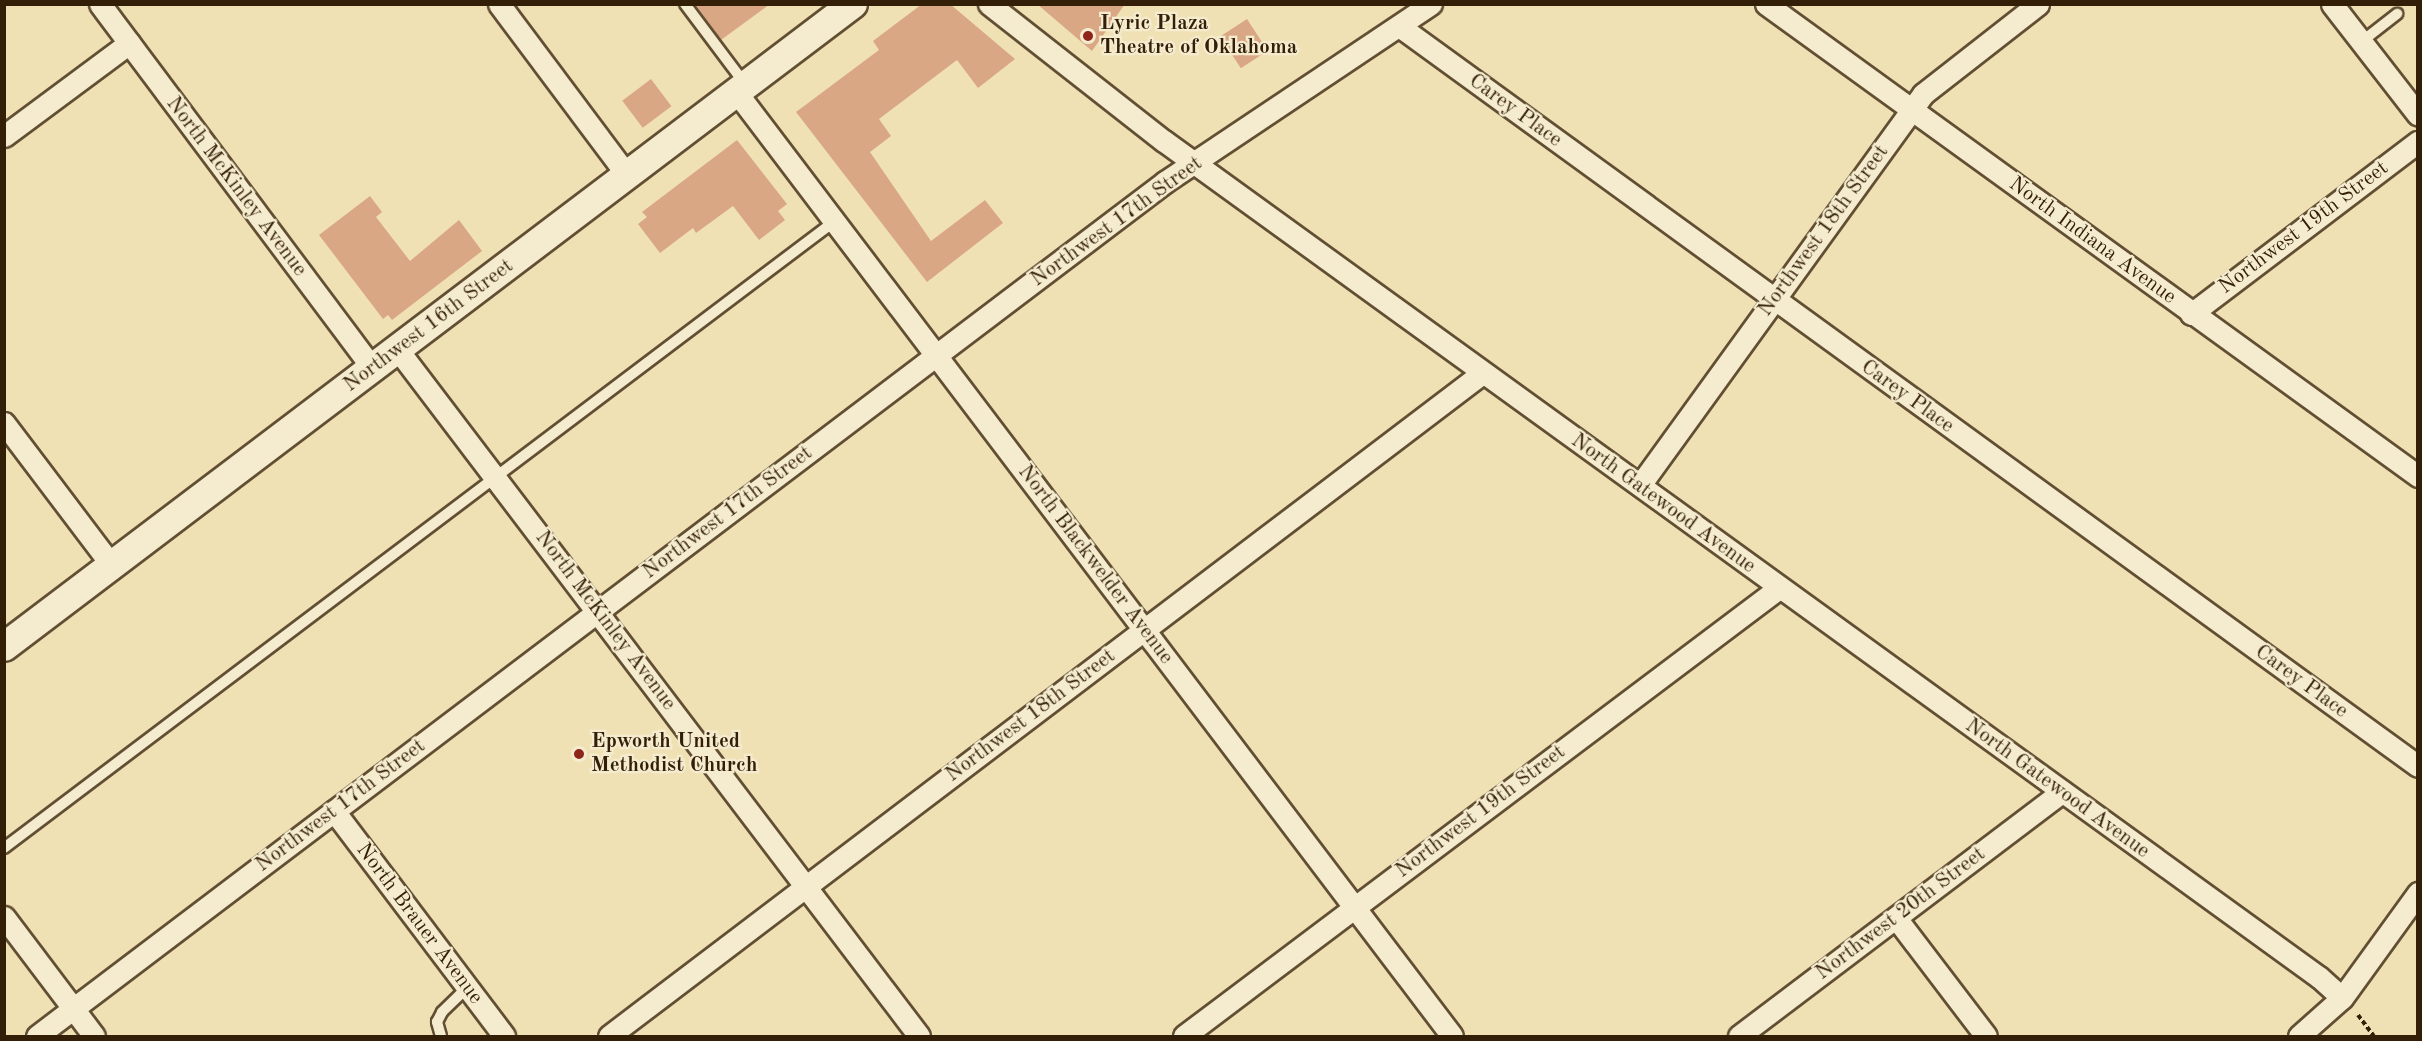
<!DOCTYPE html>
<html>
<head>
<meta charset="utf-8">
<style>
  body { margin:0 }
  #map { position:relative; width:2422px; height:1041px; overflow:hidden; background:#f0e1b5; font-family:"Old Standard TT",serif }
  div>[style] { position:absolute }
  .building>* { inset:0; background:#daa785; transform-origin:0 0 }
  .path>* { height:4px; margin-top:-2px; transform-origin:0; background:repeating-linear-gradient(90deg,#331e08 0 4.5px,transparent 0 7.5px) }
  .roads { filter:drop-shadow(2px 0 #624f33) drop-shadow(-2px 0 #624f33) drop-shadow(0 2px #624f33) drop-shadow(0 -2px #624f33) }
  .lane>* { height:10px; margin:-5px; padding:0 5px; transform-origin:5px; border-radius:5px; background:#f5eccf }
  .street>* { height:21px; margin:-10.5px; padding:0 10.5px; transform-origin:10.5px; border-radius:10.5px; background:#f5eccf }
  .secondary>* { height:28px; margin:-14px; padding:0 14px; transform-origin:14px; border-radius:14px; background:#f5eccf }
  .dots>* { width:16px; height:16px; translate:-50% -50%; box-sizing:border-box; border:3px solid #f5eccf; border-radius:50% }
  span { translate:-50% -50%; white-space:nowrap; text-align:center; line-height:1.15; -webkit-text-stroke:4.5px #f5eccf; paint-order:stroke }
  .poi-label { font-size:21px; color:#331e08; font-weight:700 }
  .left { translate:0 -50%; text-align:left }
  .street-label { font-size:21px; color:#331e08 }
  .frame { position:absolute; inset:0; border:6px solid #331e08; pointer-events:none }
</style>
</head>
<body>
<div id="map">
  <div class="building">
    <div style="clip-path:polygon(695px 4px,770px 4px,721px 40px)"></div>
    <div style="clip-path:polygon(922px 4px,950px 4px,1015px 59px,978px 88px,957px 60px,879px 119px,891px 136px,870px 152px,931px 241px,985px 200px,1003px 223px,927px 282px,796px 112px,879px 50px,873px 41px)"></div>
    <div style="clip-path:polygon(1037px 4px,1125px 4px,1092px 51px)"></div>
    <div style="left:1247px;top:19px;width:38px;height:32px;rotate:57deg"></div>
    <div style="left:651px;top:79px;width:34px;height:36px;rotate:53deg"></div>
    <div style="clip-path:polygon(737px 140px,787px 204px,778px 211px,785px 220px,759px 240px,733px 206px,696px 233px,693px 228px,660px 253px,638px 224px,647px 217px,642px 212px)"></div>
    <div style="clip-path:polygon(370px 196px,382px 212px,376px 217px,410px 261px,459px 220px,482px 251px,392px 320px,388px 315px,383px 319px,319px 235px)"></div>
  </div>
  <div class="path">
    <div style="left:2358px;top:1015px;width:26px;rotate:53deg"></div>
    <div style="left:2417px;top:1036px;width:1px"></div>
  </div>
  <div class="roads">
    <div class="lane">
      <div style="left:685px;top:4px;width:100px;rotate:53.1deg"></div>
      <div style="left:2361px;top:42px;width:46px;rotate:-37.9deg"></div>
      <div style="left:4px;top:848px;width:1041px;rotate:-37.04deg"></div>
      <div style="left:441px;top:1036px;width:15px;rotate:-106deg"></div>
      <div style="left:437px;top:1022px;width:11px;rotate:-63deg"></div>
      <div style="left:442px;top:1012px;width:35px;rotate:-44deg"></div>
    </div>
    <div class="street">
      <div style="left:100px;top:4px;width:456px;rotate:53.2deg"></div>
      <div style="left:499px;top:4px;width:214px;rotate:53.2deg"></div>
      <div style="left:989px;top:4px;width:222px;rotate:38.1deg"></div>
      <div style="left:1164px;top:141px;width:1426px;rotate:35.9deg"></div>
      <div style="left:2319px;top:977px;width:31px;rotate:42deg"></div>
      <div style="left:1766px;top:4px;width:805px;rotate:35.9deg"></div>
      <div style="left:2332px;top:4px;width:140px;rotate:52.2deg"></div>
      <div style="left:1399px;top:26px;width:1259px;rotate:35.99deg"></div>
      <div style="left:737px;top:93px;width:1183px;rotate:52.83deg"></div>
      <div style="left:4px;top:136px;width:156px;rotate:-36.6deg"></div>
      <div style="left:2191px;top:314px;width:285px;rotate:-37.2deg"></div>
      <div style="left:398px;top:350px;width:861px;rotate:52.78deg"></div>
      <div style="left:4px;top:423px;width:179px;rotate:52.9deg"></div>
      <div style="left:1640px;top:485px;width:483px;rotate:-54.1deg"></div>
      <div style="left:1923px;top:94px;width:146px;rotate:-38deg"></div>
      <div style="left:334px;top:811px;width:282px;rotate:52.9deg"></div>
      <div style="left:4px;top:917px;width:149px;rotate:52.9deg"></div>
      <div style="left:1896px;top:918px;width:148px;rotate:52.7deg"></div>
      <div style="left:37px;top:1036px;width:1415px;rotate:-37.13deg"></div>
      <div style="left:1165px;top:182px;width:320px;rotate:-33.8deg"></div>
      <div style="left:609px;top:1036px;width:1095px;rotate:-37.2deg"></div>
      <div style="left:1184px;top:1036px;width:745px;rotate:-36.98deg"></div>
      <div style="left:1739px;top:1036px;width:405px;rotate:-37.1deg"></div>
      <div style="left:2299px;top:1036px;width:57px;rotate:-41.5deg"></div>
      <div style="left:2342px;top:998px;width:130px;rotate:-54.1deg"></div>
    </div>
    <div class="secondary">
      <div style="left:4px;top:647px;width:1065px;rotate:-37.14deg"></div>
    </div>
  </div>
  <div class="dots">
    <div style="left:1088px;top:36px;background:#8f2418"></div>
    <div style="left:579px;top:754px;background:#8f2418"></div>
  </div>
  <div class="poi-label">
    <span class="left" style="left:1100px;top:36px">Lyric Plaza<br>Theatre of Oklahoma</span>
    <span class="left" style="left:591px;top:754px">Epworth United<br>Methodist Church</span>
  </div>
  <div class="street-label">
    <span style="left:1515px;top:111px;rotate:36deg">Carey Place</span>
    <span style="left:236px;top:187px;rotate:53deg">North McKinley Avenue</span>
    <span style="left:1117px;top:222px;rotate:-36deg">Northwest 17th Street</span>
    <span style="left:2304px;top:228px;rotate:-37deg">Northwest 19th Street</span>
    <span style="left:1824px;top:231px;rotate:-54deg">Northwest 18th Street</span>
    <span style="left:2092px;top:241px;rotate:36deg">North Indiana Avenue</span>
    <span style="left:429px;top:326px;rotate:-37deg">Northwest 16th Street</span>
    <span style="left:1907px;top:397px;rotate:36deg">Carey Place</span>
    <span style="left:1663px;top:504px;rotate:36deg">North Gatewood Avenue</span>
    <span style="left:728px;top:513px;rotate:-37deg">Northwest 17th Street</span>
    <span style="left:1095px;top:565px;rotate:53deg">North Blackwelder Avenue</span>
    <span style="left:605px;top:621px;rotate:53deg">North McKinley Avenue</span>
    <span style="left:2301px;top:682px;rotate:36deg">Carey Place</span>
    <span style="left:1031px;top:716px;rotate:-37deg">Northwest 18th Street</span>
    <span style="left:2057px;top:789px;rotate:36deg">North Gatewood Avenue</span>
    <span style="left:341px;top:806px;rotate:-37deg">Northwest 17th Street</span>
    <span style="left:1481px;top:812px;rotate:-37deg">Northwest 19th Street</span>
    <span style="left:1901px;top:914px;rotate:-37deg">Northwest 20th Street</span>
    <span style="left:419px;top:924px;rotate:53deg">North Brauer Avenue</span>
  </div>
  <div class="frame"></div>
</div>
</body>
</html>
